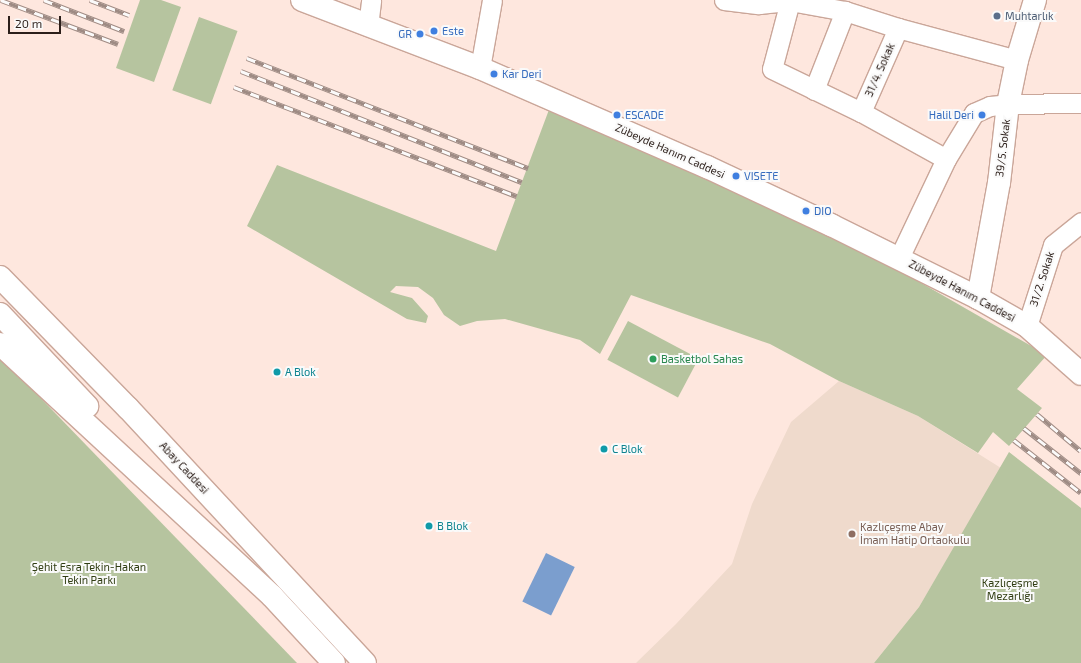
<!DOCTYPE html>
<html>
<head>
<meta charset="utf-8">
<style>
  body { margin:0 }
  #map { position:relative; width:1081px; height:663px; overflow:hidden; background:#fee7de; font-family:"Exo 2",sans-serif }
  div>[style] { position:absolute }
  .education>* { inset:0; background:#efdacc }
  .green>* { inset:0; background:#b6c49f; transform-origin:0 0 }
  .water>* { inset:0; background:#7b9ece; transform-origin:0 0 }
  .roads { filter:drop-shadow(1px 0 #caa699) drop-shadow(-1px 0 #caa699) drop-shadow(0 1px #caa699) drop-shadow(0 -1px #caa699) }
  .minor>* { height:19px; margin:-9.5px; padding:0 9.5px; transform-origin:9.5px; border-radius:9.5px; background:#fff }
  .tertiary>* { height:22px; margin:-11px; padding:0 11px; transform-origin:11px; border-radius:11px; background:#fff }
  .secondary>* { height:22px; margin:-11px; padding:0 11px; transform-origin:11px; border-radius:11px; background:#fff }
  .rail>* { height:4.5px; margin-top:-2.25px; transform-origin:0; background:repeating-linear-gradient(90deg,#fafafa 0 9px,#9e8b84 0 18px); box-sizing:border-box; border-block:1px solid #9e8b84 }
  .dots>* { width:11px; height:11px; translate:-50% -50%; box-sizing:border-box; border:2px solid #fafafa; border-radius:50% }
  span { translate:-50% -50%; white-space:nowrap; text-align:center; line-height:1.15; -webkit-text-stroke:4px #fafafa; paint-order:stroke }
  .service-label { font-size:11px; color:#4e5e75 }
  .left { translate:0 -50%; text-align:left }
  .shop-label { font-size:11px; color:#366cbe }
  .right { translate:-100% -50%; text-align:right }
  .street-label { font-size:11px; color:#2b1e19 }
  .leisure-label { font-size:11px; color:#27864d }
  .culture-label { font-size:11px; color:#0d838f }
  .education-label { font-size:11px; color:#785e54 }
  .park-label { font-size:11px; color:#303d12 }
  .scale { position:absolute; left:8px; top:16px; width:53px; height:18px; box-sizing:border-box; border:2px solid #2b1e19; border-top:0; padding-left:5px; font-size:12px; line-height:14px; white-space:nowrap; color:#2b1e19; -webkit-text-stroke:3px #fafafa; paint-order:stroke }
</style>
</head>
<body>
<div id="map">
  <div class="education">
    <div style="clip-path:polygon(839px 381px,918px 416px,1001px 468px,919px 607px,874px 663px,636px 663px,676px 624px,732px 564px,752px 504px,791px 422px)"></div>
  </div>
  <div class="green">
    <div style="clip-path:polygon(140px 0,161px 0,181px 7px,154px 82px,116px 68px)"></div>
    <div style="left:199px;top:17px;width:41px;height:78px;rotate:20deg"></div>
    <div style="clip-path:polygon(550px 107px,834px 233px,1047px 355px,1017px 389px,1042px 408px,1009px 446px,993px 432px,978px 453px,918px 416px,839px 381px,770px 344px,631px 295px,600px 354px,580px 340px,505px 319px,477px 321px,460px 326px,444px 315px,433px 298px,418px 287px,396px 286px,390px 292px,412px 298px,428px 316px,426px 323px,407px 319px,247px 226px,277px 165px,496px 251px)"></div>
    <div style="left:628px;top:321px;width:80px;height:44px;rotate:28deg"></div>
    <div style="clip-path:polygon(0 356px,297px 663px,0 663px)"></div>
    <div style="clip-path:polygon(1009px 452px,1081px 508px,1081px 663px,874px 663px,919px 607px)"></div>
  </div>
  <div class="water">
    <div style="left:546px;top:553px;width:32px;height:54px;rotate:26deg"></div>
  </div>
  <div class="roads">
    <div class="minor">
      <div style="left:724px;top:0;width:35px;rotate:7deg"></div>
      <div style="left:759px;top:4px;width:31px;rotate:-6deg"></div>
      <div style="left:790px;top:1px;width:56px;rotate:10.3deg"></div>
      <div style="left:845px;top:11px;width:56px;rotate:17.8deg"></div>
      <div style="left:898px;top:28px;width:123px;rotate:15.1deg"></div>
      <div style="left:790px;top:1px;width:70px;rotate:104.8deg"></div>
      <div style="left:772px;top:69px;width:99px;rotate:25.8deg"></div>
      <div style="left:861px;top:112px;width:97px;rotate:28.9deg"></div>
      <div style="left:368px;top:26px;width:26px;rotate:-83deg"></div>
      <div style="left:480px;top:68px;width:69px;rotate:-80deg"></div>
      <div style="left:814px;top:90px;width:85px;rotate:-68.6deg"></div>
      <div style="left:861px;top:112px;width:92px;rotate:-66.2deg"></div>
      <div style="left:899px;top:258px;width:110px;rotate:-64.6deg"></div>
      <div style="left:946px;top:159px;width:54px;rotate:-58.7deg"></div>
      <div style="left:974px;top:113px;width:17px;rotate:-24deg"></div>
      <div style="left:990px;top:106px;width:18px;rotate:-6deg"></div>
      <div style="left:1008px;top:104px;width:73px;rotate:-0.8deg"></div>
      <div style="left:1027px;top:326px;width:85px;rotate:-72.2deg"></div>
      <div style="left:1053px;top:245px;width:36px;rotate:-39deg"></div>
    </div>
    <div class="tertiary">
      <div style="left:302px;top:0;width:191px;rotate:20.9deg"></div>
      <div style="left:480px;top:68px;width:248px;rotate:23.6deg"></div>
      <div style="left:707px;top:167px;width:137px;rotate:25.1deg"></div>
      <div style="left:831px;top:225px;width:164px;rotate:26.4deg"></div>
      <div style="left:978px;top:298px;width:56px;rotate:29.7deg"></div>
      <div style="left:1027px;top:326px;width:72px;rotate:41.6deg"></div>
      <div style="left:978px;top:298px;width:117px;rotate:-79.7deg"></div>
      <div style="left:999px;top:183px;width:80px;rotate:-83.5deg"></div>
      <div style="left:1008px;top:104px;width:45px;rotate:-78.4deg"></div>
      <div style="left:1017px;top:60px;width:63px;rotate:-73.3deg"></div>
    </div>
    <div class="secondary">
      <div style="left:0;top:277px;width:183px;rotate:45.7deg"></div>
      <div style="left:128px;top:408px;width:348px;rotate:47.1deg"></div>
      <div style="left:0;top:314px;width:127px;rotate:46.6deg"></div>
      <div style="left:0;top:344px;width:371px;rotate:42.8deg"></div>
      <div style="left:272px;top:596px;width:91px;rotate:47.2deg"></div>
    </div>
  </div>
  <div class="rail">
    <div style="left:1px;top:0;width:125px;rotate:20.6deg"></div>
    <div style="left:44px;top:0;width:86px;rotate:21.2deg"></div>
    <div style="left:90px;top:0;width:42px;rotate:21deg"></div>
    <div style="left:247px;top:58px;width:302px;rotate:21.4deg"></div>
    <div style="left:241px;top:71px;width:302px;rotate:21.6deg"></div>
    <div style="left:234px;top:87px;width:303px;rotate:21.1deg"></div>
    <div style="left:1037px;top:414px;width:57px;rotate:40.1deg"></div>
    <div style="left:1024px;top:428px;width:73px;rotate:38.3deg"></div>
    <div style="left:1014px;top:440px;width:85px;rotate:38.3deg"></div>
  </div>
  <div class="dots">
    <div style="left:997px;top:16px;background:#5c6f8a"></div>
    <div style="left:434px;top:31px;background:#3f7fe0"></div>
    <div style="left:420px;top:34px;background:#3f7fe0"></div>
    <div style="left:494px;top:74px;background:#3f7fe0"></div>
    <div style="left:617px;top:115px;background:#3f7fe0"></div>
    <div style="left:982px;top:115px;background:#3f7fe0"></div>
    <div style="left:736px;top:176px;background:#3f7fe0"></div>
    <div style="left:806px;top:211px;background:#3f7fe0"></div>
    <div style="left:653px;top:359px;background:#2e9e5b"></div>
    <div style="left:277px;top:372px;background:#0f9aa8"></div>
    <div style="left:604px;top:449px;background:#0f9aa8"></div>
    <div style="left:429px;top:526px;background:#0f9aa8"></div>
    <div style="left:852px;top:534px;background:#8d6e63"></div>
  </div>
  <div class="service-label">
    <span class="left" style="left:1005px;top:16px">Muhtarlık</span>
  </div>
  <div class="shop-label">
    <span class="left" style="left:442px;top:31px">Este</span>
    <span class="right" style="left:412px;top:34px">GR</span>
    <span class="left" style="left:502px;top:74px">Kar Deri</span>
    <span class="left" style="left:625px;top:115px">ESCADE</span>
    <span class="right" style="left:974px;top:115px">Halil Deri</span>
    <span class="left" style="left:744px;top:176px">VISETE</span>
    <span class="left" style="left:814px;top:211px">DIO</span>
  </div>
  <div class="street-label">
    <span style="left:880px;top:70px;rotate:-66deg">31/4. Sokak</span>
    <span style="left:1003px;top:148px;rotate:-83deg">39/5. Sokak</span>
    <span style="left:670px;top:151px;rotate:24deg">Zübeyde Hanım Caddesi</span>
    <span style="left:1042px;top:279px;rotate:-72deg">31/2. Sokak</span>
    <span style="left:962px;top:291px;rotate:28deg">Zübeyde Hanım Caddesi</span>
    <span style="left:184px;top:468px;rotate:47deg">Abay Caddesi</span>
  </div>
  <div class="leisure-label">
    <span class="left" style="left:661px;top:359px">Basketbol Sahas</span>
  </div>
  <div class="culture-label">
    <span class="left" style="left:285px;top:372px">A Blok</span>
    <span class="left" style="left:612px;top:449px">C Blok</span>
    <span class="left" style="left:437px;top:526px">B Blok</span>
  </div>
  <div class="education-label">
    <span class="left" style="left:860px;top:534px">Kazlıçeşme Abay<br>İmam Hatip Ortaokulu</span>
  </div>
  <div class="park-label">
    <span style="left:89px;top:574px">Şehit Esra Tekin-Hakan<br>Tekin Parkı</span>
    <span style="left:1010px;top:590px">Kazlıçeşme<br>Mezarlığı</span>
  </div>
  <div class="scale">20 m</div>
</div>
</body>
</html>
